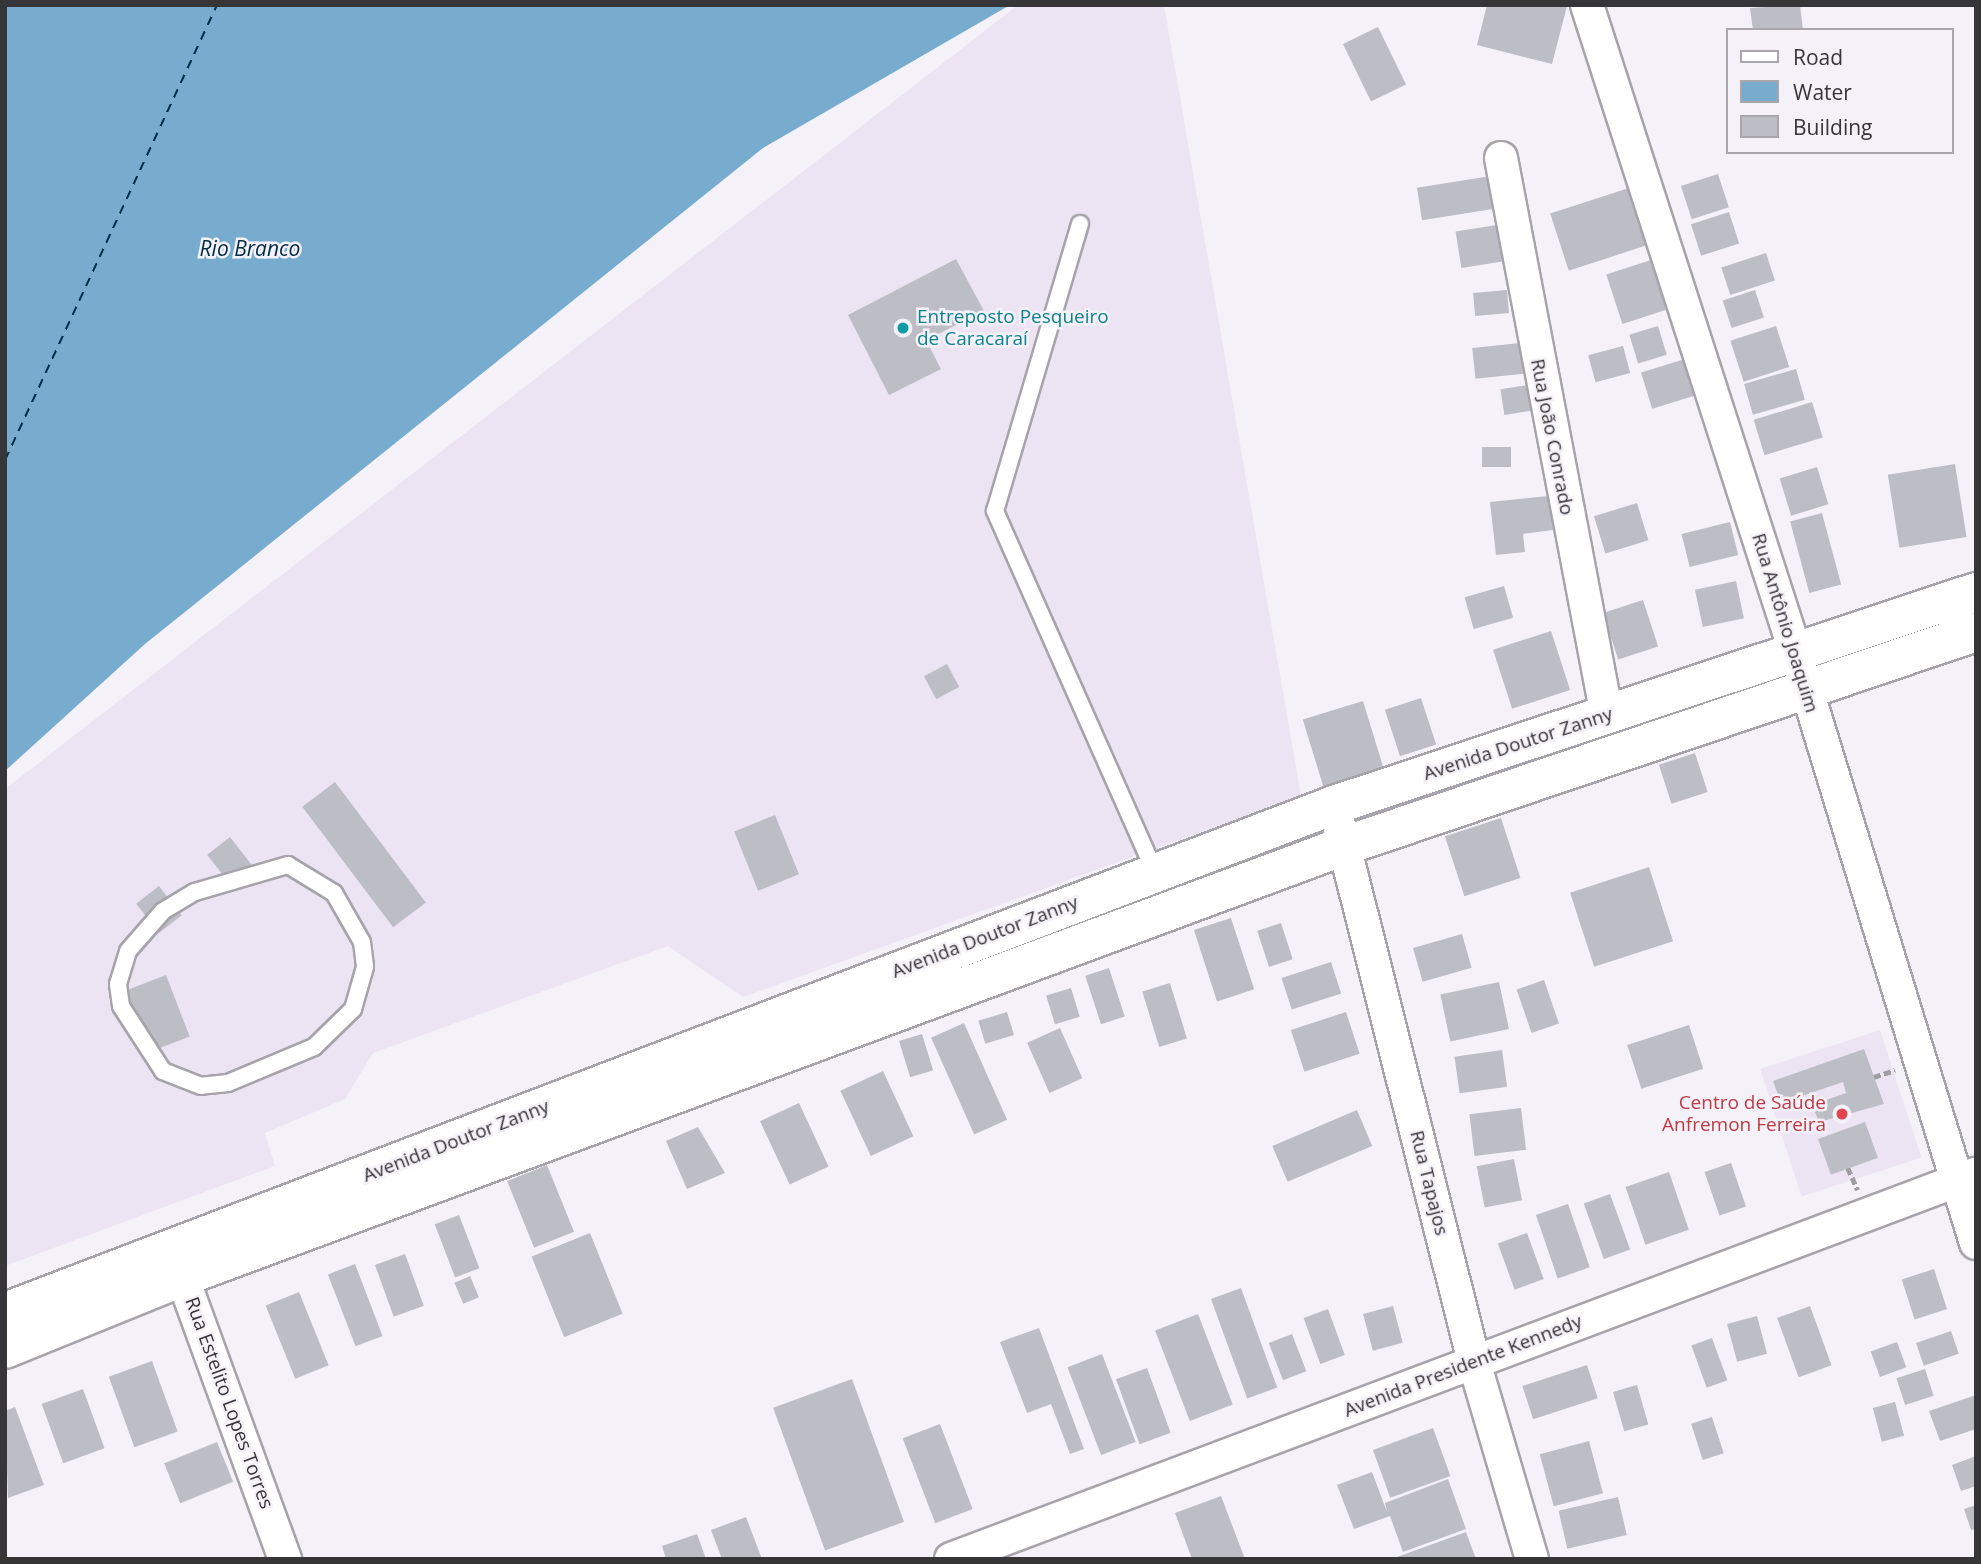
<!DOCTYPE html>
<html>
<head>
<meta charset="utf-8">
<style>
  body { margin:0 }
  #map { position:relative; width:1981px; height:1564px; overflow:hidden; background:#f5f1f9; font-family:"Open Sans",sans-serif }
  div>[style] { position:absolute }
  .built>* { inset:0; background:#ece4f3; transform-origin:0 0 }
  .water>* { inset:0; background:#78accf }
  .ferry>* { height:2px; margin-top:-1px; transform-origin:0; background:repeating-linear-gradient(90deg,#002e46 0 9px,transparent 0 16px) }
  .building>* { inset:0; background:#bdbdc5; transform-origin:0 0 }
  .path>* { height:4.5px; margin-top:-2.25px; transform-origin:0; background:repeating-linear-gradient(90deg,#9f9da2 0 7px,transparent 0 10.5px) }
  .roads { filter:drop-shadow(2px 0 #a7a3aa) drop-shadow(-2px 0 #a7a3aa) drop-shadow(0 2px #a7a3aa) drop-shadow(0 -2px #a7a3aa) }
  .lane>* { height:16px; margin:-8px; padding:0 8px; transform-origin:8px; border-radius:8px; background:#fff }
  .street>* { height:32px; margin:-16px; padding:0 16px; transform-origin:16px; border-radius:16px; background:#fff }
  .secondary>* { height:38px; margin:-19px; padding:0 19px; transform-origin:19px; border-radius:19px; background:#fff }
  .dots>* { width:19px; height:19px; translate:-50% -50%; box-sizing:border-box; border:4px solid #f5f1f9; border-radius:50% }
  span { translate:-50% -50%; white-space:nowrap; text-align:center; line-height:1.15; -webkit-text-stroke:5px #f5f1f9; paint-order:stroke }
  .culture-label { font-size:19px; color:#0d838f }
  .left { translate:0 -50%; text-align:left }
  .street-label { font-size:19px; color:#363537 }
  .health-label { font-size:19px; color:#be3a42 }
  .right { translate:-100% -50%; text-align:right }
  .water-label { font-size:21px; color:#002e46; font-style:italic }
  .frame { position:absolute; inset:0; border:7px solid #363537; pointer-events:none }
  .legend { position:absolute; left:1726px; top:28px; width:228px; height:126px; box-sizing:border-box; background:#f5f1f9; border:2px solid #a9a6ab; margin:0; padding:9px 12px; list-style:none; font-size:21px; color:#363537 }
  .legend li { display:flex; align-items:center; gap:14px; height:35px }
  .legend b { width:35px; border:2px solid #a9a6ab }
</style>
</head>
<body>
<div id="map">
  <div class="built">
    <div style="clip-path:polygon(1018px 5px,1164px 5px,1301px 796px,743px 997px,668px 946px,373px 1053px,345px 1099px,265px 1133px,275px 1166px,5px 1266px,5px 789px)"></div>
    <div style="left:1880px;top:1030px;width:134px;height:126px;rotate:72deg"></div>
  </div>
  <div class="water">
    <div style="clip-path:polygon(5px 5px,1010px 5px,763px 148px,145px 644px,5px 771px)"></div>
  </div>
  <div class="ferry">
    <div style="left:5px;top:460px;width:502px;rotate:-65.02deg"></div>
  </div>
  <div class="building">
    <div style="clip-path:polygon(1487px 5px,1567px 6px,1552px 64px,1477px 45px)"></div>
    <div style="clip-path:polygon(1800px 5px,1803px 30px,1753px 30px,1750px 8px)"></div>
    <div style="left:1378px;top:27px;width:64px;height:39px;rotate:64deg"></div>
    <div style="left:1718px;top:174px;width:35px;height:39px;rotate:72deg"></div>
    <div style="left:1491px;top:176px;width:33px;height:75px;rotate:81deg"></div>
    <div style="left:1632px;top:187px;width:60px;height:86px;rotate:72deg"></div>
    <div style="left:1729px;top:212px;width:33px;height:40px;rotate:72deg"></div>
    <div style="left:1503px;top:224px;width:37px;height:48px;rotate:81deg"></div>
    <div style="left:1766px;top:253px;width:29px;height:47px;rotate:72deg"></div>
    <div style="clip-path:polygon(956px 259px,984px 311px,926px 340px,941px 369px,889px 395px,848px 315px)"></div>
    <div style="left:1651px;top:260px;width:52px;height:47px;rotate:72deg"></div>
    <div style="left:1507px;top:290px;width:23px;height:34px;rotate:85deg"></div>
    <div style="left:1755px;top:290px;width:29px;height:34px;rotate:72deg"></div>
    <div style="left:1658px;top:326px;width:30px;height:30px;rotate:73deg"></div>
    <div style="left:1776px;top:326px;width:43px;height:48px;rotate:72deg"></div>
    <div style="left:1520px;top:343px;width:31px;height:48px;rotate:84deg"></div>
    <div style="left:1623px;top:346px;width:28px;height:36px;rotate:75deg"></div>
    <div style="left:1685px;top:359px;width:38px;height:46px;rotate:73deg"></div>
    <div style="left:1796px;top:369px;width:32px;height:54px;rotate:74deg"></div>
    <div style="left:1527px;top:385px;width:26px;height:27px;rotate:81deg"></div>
    <div style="left:1812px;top:402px;width:37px;height:61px;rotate:73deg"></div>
    <div style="left:1482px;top:447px;width:29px;height:20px"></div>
    <div style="left:1955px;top:464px;width:74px;height:68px;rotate:81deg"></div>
    <div style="left:1817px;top:467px;width:39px;height:39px;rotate:73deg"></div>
    <div style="clip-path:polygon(1548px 496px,1553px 530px,1523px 534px,1525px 552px,1496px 555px,1490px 502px)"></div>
    <div style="left:1637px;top:503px;width:39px;height:45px;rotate:73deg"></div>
    <div style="left:1822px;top:513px;width:74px;height:33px;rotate:75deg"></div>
    <div style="left:1730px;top:522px;width:34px;height:50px;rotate:76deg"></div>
    <div style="left:1736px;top:581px;width:38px;height:42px;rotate:78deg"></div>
    <div style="left:1504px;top:586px;width:33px;height:41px;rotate:74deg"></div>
    <div style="left:1643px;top:600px;width:49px;height:42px;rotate:72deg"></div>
    <div style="left:1551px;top:631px;width:62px;height:61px;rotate:72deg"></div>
    <div style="left:947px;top:664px;width:26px;height:26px;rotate:62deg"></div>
    <div style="left:1421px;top:698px;width:49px;height:38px;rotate:72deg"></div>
    <div style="left:1363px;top:701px;width:70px;height:63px;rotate:73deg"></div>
    <div style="left:1695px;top:753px;width:41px;height:38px;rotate:72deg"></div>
    <div style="left:335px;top:782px;width:151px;height:41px;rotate:53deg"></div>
    <div style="left:775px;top:815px;width:64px;height:44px;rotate:68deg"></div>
    <div style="left:1501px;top:818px;width:63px;height:59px;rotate:72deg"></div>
    <div style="left:230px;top:837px;width:37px;height:29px;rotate:52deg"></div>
    <div style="left:1649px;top:867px;width:78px;height:83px;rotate:72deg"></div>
    <div style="left:159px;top:886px;width:37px;height:29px;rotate:52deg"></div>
    <div style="left:1231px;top:918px;width:75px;height:39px;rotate:72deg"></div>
    <div style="left:1281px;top:923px;width:38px;height:25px;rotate:72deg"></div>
    <div style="left:1462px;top:934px;width:35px;height:51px;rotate:74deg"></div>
    <div style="left:1331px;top:962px;width:33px;height:52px;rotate:72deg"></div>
    <div style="left:1109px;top:968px;width:51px;height:25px;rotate:72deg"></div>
    <div style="left:166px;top:975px;width:66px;height:43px;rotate:69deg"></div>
    <div style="left:1544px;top:980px;width:46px;height:29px;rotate:71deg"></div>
    <div style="left:1499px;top:982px;width:48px;height:60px;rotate:78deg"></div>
    <div style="left:1170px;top:983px;width:58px;height:29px;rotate:73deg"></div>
    <div style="left:1071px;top:988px;width:30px;height:26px;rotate:73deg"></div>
    <div style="left:1007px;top:1012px;width:24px;height:30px;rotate:73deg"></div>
    <div style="left:1346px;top:1012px;width:44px;height:58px;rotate:72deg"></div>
    <div style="left:964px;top:1023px;width:106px;height:36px;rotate:66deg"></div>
    <div style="left:1689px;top:1025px;width:46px;height:65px;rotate:72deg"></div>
    <div style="left:1060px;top:1028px;width:55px;height:36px;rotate:66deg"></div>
    <div style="left:922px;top:1034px;width:38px;height:24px;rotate:73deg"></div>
    <div style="clip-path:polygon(1864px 1049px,1884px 1104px,1819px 1122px,1812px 1105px,1846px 1093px,1843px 1082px,1781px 1103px,1773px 1081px)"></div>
    <div style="left:1502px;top:1050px;width:37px;height:48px;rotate:82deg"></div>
    <div style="left:883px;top:1071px;width:72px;height:47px;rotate:65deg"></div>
    <div style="left:799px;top:1103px;width:70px;height:43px;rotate:65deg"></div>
    <div style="left:1521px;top:1108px;width:42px;height:52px;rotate:83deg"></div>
    <div style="left:1357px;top:1110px;width:39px;height:92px;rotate:67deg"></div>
    <div style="left:1865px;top:1122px;width:38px;height:50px;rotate:70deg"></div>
    <div style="clip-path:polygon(698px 1127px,725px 1173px,687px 1189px,666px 1141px)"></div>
    <div style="left:1514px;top:1159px;width:42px;height:38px;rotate:79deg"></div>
    <div style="left:1731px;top:1163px;width:46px;height:28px;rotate:71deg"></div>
    <div style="left:547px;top:1165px;width:72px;height:43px;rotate:68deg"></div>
    <div style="left:1669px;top:1172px;width:61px;height:46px;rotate:71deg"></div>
    <div style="left:1610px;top:1194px;width:59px;height:28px;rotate:70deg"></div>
    <div style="left:1568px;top:1204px;width:67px;height:34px;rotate:71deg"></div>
    <div style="left:459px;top:1215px;width:57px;height:26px;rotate:69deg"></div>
    <div style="left:590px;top:1233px;width:87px;height:63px;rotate:68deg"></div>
    <div style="left:1527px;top:1233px;width:49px;height:31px;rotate:70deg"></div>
    <div style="left:405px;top:1254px;width:55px;height:32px;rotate:70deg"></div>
    <div style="left:355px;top:1264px;width:77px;height:29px;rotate:69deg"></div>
    <div style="left:1934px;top:1269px;width:42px;height:34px;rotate:72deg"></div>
    <div style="left:470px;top:1276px;width:23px;height:17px;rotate:67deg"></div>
    <div style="left:1241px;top:1288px;width:106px;height:32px;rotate:70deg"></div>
    <div style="left:299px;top:1292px;width:79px;height:36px;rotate:68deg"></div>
    <div style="left:1393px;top:1306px;width:38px;height:31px;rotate:75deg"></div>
    <div style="left:1810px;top:1306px;width:63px;height:35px;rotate:70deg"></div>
    <div style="left:1328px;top:1309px;width:49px;height:26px;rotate:70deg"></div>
    <div style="left:1198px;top:1314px;width:97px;height:46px;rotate:69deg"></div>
    <div style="left:1757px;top:1316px;width:39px;height:31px;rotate:75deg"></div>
    <div style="clip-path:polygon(1039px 1328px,1084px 1449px,1070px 1454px,1051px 1404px,1027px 1413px,1000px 1342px)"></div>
    <div style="left:1951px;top:1331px;width:24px;height:37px;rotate:71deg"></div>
    <div style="left:1292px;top:1334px;width:40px;height:25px;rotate:69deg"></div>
    <div style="left:1712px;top:1338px;width:45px;height:22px;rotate:70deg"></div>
    <div style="left:1897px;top:1342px;width:27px;height:28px;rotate:70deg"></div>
    <div style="left:1102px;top:1354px;width:94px;height:37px;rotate:69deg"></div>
    <div style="left:152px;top:1361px;width:75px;height:46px;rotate:70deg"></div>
    <div style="left:1587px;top:1365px;width:35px;height:68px;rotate:72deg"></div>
    <div style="left:1147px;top:1368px;width:69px;height:33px;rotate:70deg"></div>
    <div style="left:1925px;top:1369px;width:28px;height:30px;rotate:72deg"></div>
    <div style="left:852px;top:1379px;width:152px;height:84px;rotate:70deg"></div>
    <div style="left:1637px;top:1385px;width:41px;height:25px;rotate:74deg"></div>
    <div style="left:83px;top:1389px;width:63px;height:44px;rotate:70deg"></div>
    <div style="clip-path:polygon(1976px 1395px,1976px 1429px,1940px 1441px,1929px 1411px)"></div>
    <div style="left:1895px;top:1402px;width:35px;height:23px;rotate:75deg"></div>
    <div style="clip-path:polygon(15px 1407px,44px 1485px,8px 1498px,5px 1411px)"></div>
    <div style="left:1712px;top:1417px;width:38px;height:22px;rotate:72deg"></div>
    <div style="left:940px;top:1424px;width:91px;height:40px;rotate:69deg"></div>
    <div style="left:1433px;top:1428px;width:51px;height:64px;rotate:70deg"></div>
    <div style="left:1589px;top:1441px;width:54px;height:51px;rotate:75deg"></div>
    <div style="left:217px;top:1442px;width:43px;height:57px;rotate:68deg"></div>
    <div style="clip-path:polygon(1976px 1456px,1976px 1486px,1961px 1491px,1952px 1465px)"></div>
    <div style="clip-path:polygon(1372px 1472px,1387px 1512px,1385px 1503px,1448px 1479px,1466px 1529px,1403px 1552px,1390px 1516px,1354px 1529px,1337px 1485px)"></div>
    <div style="clip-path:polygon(1221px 1496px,1245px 1559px,1192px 1559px,1175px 1513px)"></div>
    <div style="left:1618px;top:1497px;width:39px;height:61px;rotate:77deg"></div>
    <div style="clip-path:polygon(1976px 1505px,1976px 1529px,1971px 1530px,1964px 1509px)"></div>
    <div style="clip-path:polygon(746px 1517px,762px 1559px,722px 1559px,711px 1530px)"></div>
    <div style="clip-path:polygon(1466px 1532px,1476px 1559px,1394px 1559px,1394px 1558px)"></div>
    <div style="clip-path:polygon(697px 1534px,706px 1559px,666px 1559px,662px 1546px)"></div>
  </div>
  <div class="path">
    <div style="left:1874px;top:1077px;width:22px;rotate:-18deg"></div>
    <div style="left:1848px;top:1168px;width:24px;rotate:66deg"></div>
  </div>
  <div class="roads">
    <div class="lane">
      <div style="left:1080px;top:224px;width:299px;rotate:106.5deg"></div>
      <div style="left:995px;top:511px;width:395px;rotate:66.1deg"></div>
      <div style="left:288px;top:865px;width:54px;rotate:31.3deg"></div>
      <div style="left:334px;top:893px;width:56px;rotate:60.3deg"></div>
      <div style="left:362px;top:942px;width:25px;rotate:83deg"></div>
      <div style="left:365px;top:967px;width:44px;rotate:105.9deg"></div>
      <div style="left:353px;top:1009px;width:54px;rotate:135.7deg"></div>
      <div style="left:314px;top:1047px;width:93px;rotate:157.3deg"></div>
      <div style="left:228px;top:1083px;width:27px;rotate:174deg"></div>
      <div style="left:201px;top:1086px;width:41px;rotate:-158.5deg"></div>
      <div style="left:163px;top:1071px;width:77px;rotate:-122.9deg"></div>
      <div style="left:121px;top:1006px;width:22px;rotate:-98deg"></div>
      <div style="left:118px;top:984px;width:34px;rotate:-73deg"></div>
      <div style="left:128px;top:951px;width:53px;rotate:-48.8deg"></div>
      <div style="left:163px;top:911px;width:37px;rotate:-31deg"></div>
      <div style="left:195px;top:892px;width:97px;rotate:-16.2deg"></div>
    </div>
    <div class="street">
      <div style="left:1587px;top:5px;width:679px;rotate:72.15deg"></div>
      <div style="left:1795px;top:651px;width:619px;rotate:73deg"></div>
      <div style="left:1501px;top:158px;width:568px;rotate:79.24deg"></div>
      <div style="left:1334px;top:805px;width:574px;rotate:75.89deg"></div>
      <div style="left:1474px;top:1362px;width:205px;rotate:73.6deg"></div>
      <div style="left:174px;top:1254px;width:325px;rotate:70deg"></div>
      <div style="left:951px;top:1559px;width:1094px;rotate:-20.61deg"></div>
    </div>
    <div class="secondary">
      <div style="left:5px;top:1312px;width:1422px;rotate:-20.88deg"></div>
      <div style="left:1334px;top:805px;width:676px;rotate:-18.35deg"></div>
      <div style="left:5px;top:1349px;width:191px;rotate:-22.1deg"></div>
      <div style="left:182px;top:1277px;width:1239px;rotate:-20.35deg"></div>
      <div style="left:1344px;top:846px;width:667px;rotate:-18.71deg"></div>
    </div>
  </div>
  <div class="dots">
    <div style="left:903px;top:328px;background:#0f9aa8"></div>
    <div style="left:1842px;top:1114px;background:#e0444e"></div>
  </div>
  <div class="culture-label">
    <span class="left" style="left:917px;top:328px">Entreposto Pesqueiro<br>de Caracaraí</span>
  </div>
  <div class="street-label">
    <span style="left:1552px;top:437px;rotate:79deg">Rua João Conrado</span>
    <span style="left:1785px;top:623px;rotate:73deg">Rua Antônio Joaquim</span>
    <span style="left:1518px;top:744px;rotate:-18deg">Avenida Doutor Zanny</span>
    <span style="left:985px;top:937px;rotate:-21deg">Avenida Doutor Zanny</span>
    <span style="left:456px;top:1141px;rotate:-21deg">Avenida Doutor Zanny</span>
    <span style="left:1429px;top:1183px;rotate:76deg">Rua Tapajos</span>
    <span style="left:1463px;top:1366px;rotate:-21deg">Avenida Presidente Kennedy</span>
    <span style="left:229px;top:1403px;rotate:70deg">Rua Estelito Lopes Torres</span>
  </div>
  <div class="health-label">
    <span class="right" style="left:1826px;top:1114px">Centro de Saúde<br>Anfremon Ferreira</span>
  </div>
  <div class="water-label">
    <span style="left:250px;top:248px">Rio Branco</span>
  </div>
  <div class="frame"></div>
  <ul class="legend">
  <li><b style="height:9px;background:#fff"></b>Road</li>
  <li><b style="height:19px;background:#78accf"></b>Water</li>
  <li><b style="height:19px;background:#bdbdc5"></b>Building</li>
  </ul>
</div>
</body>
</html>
